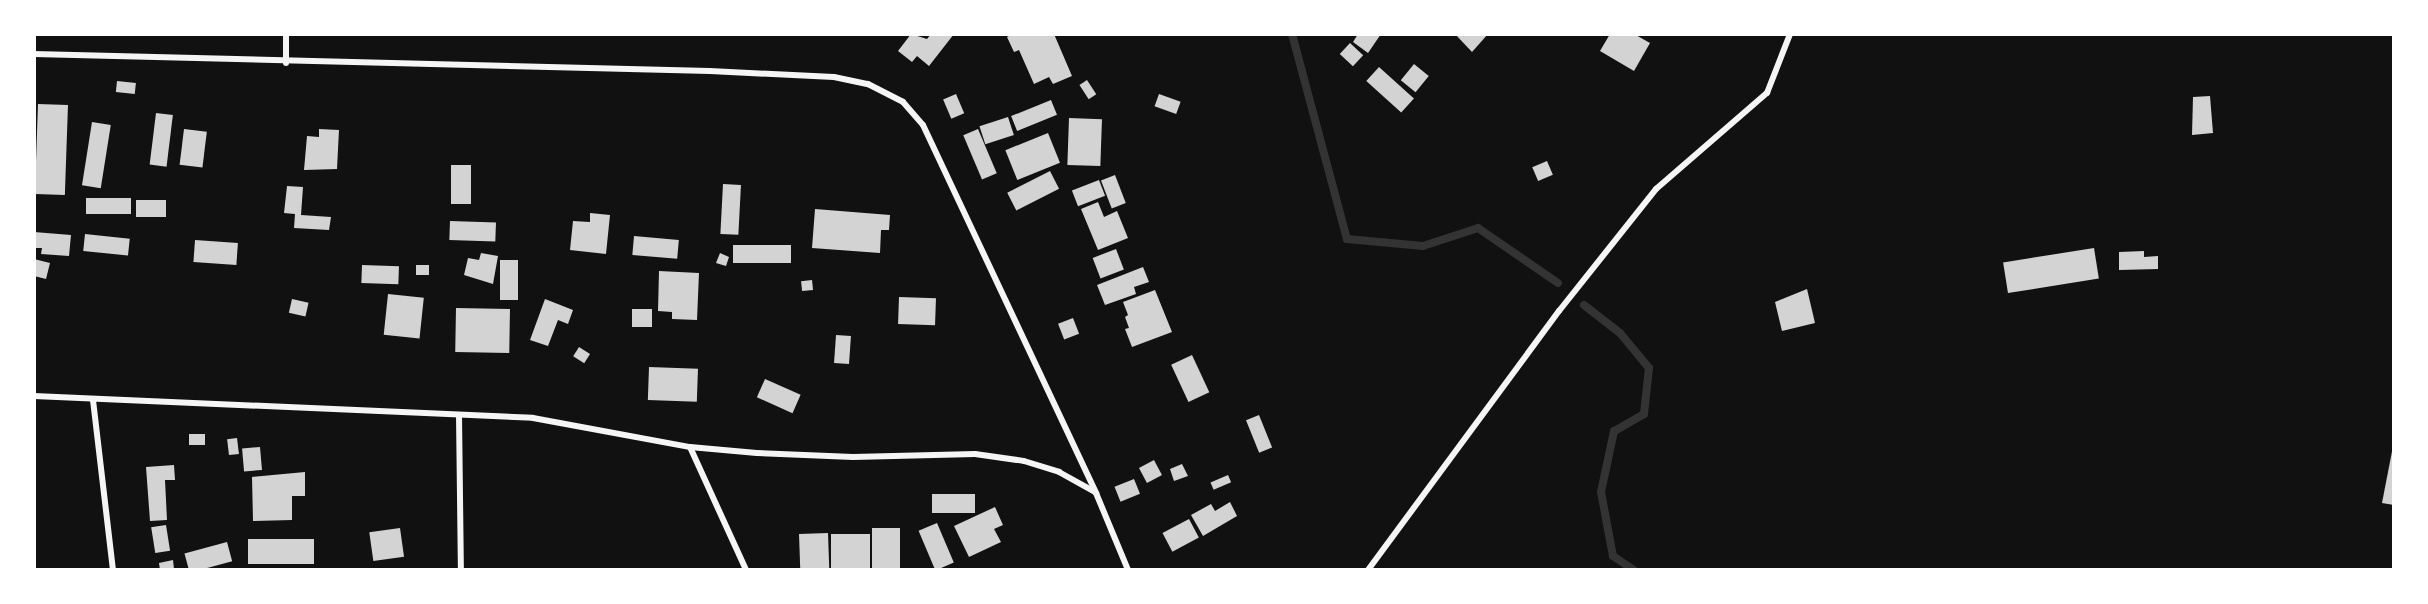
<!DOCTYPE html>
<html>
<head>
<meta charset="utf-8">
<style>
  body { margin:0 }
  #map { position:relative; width:2428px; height:604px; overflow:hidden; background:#111; font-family:Ubuntu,sans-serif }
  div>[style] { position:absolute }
  .stream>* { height:8px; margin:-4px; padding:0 4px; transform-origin:4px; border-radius:4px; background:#333 }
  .building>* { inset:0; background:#d3d3d3; transform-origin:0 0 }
  .minor>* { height:6px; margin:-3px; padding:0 3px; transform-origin:3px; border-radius:3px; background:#f5f5f5 }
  span { translate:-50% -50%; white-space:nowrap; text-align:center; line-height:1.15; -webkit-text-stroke:6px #fff; paint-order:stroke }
  .frame { position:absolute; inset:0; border:36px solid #fff; pointer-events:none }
</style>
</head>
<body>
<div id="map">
  <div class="stream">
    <div style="left:1292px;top:34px;width:212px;rotate:75deg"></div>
    <div style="left:1347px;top:239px;width:76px;rotate:5.3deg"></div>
    <div style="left:1423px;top:246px;width:58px;rotate:-18.1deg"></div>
    <div style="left:1478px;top:228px;width:97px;rotate:34.5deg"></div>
    <div style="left:1584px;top:305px;width:46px;rotate:37.9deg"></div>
    <div style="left:1620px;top:333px;width:45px;rotate:50.4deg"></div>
    <div style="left:1649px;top:368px;width:46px;rotate:96.2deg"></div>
    <div style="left:1644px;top:414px;width:34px;rotate:150deg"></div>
    <div style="left:1614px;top:431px;width:62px;rotate:102deg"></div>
    <div style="left:1601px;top:492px;width:65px;rotate:79.4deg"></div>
    <div style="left:1613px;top:556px;width:25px;rotate:34deg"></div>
  </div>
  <div class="building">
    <div style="clip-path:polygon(911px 34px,927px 39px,931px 34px,954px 34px,929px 66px,917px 56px,912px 62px,898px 51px)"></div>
    <div style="clip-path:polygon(1012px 34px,1054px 34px,1072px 76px,1053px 84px,1049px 77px,1034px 84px,1019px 50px,1014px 52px,1007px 37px)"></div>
    <div style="clip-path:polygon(1358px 34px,1381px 34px,1368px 53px,1353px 42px)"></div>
    <div style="clip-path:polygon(1455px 34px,1488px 34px,1472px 52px)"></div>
    <div style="clip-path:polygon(1610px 34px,1634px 34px,1650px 43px,1634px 71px,1600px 51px)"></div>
    <div style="left:1350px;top:43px;width:18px;height:15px;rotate:43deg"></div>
    <div style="left:1414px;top:64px;width:19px;height:21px;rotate:39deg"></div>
    <div style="left:1379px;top:67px;width:47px;height:19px;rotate:42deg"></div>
    <div style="left:1087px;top:80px;width:17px;height:9px;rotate:57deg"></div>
    <div style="left:117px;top:81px;width:19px;height:11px;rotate:6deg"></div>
    <div style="left:956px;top:94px;width:21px;height:14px;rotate:67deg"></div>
    <div style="left:1159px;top:94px;width:23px;height:13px;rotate:20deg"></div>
    <div style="clip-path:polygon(2210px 96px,2213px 133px,2192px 135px,2193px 97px)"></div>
    <div style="left:1051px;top:100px;width:16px;height:43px;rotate:68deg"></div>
    <div style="left:38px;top:104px;width:30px;height:90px;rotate:2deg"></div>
    <div style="left:156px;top:113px;width:17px;height:52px;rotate:7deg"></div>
    <div style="left:1008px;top:117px;width:19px;height:30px;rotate:72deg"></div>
    <div style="left:1069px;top:118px;width:33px;height:47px;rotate:2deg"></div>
    <div style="left:92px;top:122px;width:19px;height:64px;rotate:9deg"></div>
    <div style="left:184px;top:129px;width:23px;height:36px;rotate:7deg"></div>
    <div style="clip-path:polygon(319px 129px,339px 130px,337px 169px,304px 170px,307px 136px,319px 137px)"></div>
    <div style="left:978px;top:129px;width:48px;height:16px;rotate:67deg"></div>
    <div style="left:1048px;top:133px;width:32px;height:46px;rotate:68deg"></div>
    <div style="left:1547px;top:161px;width:15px;height:16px;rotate:67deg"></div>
    <div style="left:451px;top:165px;width:20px;height:39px"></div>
    <div style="left:1050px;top:171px;width:20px;height:48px;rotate:63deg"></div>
    <div style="left:1115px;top:175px;width:30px;height:15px;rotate:69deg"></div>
    <div style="left:1099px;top:180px;width:17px;height:29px;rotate:69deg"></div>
    <div style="left:723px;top:184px;width:18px;height:50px;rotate:3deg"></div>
    <div style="clip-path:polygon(287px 186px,303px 187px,301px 215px,331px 217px,329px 230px,294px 228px,295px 214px,284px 213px)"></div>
    <div style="left:86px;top:198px;width:45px;height:16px"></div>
    <div style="left:136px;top:200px;width:30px;height:17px"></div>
    <div style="clip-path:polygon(1098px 202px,1104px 217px,1117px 211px,1128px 238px,1098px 250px,1081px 209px)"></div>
    <div style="clip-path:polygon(815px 209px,890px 215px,889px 230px,881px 230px,880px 253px,812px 248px)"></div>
    <div style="clip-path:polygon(590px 213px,610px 215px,606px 254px,570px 250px,573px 221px,590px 222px)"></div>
    <div style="left:450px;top:221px;width:46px;height:19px;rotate:2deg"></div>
    <div style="clip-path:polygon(34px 232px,71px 235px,69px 256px,41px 254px,42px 248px,34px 248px)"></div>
    <div style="left:85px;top:234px;width:45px;height:17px;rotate:6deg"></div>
    <div style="left:634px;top:236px;width:45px;height:19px;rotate:5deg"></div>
    <div style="left:195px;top:240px;width:43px;height:22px;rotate:4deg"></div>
    <div style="left:791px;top:245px;width:18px;height:58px;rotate:90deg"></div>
    <div style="left:2094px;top:248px;width:31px;height:92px;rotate:81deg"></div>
    <div style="left:1116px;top:249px;width:22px;height:25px;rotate:69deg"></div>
    <div style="clip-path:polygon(2144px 251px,2144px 257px,2158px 256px,2158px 269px,2119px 270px,2119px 252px)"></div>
    <div style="clip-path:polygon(481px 253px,498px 256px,493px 284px,464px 275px,468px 258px,479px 260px)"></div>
    <div style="clip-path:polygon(720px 253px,729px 257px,726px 266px,716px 263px)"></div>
    <div style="clip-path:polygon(34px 259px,50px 263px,46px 279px,34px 276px)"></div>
    <div style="left:500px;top:260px;width:18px;height:40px"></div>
    <div style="left:362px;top:265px;width:37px;height:18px;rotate:2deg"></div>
    <div style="left:416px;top:265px;width:13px;height:10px"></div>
    <div style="clip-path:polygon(1143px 267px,1149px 282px,1134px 287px,1136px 294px,1105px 305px,1097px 285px)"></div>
    <div style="clip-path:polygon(659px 271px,699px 273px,697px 320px,672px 319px,672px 312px,658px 311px)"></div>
    <div style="left:812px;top:280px;width:10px;height:11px;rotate:84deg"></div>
    <div style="clip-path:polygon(1807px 289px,1815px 323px,1782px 331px,1775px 302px)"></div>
    <div style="clip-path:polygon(1155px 290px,1172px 332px,1132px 347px,1125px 329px,1129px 328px,1125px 317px,1128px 315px,1123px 302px)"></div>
    <div style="left:388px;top:294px;width:36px;height:41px;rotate:6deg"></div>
    <div style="left:899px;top:297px;width:37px;height:27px;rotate:2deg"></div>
    <div style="left:292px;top:299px;width:17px;height:14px;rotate:13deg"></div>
    <div style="clip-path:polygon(545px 299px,573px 310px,568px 324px,558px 320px,548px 346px,530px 340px)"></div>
    <div style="left:456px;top:308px;width:54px;height:44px;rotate:1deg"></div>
    <div style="left:632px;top:309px;width:20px;height:18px"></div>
    <div style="left:1073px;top:318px;width:17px;height:16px;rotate:69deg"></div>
    <div style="left:836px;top:335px;width:15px;height:28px;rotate:4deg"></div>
    <div style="left:579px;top:347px;width:13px;height:11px;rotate:32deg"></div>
    <div style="left:1192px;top:355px;width:41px;height:23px;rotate:65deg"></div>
    <div style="left:649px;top:367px;width:49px;height:33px;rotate:2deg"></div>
    <div style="left:765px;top:379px;width:39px;height:20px;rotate:24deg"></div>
    <div style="left:1259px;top:415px;width:35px;height:14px;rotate:68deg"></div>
    <div style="left:189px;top:434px;width:16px;height:11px"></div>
    <div style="left:237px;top:438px;width:16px;height:10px;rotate:83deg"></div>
    <div style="clip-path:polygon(2394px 441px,2394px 505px,2382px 503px)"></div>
    <div style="left:260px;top:447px;width:23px;height:18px;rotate:85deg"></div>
    <div style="left:1154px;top:460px;width:17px;height:17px;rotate:62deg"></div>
    <div style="clip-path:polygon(1182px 464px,1188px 476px,1174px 481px,1170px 469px)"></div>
    <div style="clip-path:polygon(174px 465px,175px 480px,165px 480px,167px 520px,150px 521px,146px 467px)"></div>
    <div style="clip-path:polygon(305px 472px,305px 496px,292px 496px,292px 520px,253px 521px,252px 477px)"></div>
    <div style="left:1228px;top:475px;width:8px;height:19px;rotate:67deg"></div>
    <div style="left:1134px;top:479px;width:16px;height:21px;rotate:68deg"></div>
    <div style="left:932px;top:494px;width:43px;height:19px"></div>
    <div style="clip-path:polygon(1230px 502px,1237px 516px,1203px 536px,1191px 515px,1211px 504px,1215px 511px)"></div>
    <div style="clip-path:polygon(995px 507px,1003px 525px,994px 529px,1001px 542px,969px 557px,954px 526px)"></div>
    <div style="left:1189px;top:519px;width:21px;height:30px;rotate:62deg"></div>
    <div style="left:937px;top:523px;width:43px;height:20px;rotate:67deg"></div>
    <div style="left:166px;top:525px;width:26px;height:15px;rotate:81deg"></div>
    <div style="left:400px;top:528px;width:29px;height:31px;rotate:82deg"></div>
    <div style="left:872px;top:528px;width:28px;height:42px"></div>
    <div style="left:828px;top:533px;width:37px;height:29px;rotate:88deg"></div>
    <div style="left:831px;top:534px;width:39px;height:36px"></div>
    <div style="left:314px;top:539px;width:25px;height:66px;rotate:90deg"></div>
    <div style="left:227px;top:542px;width:20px;height:44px;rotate:75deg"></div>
    <div style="clip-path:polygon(173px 560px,174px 569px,160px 570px,159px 563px)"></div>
  </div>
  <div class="minor">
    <div style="left:34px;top:54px;width:676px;rotate:1.44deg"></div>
    <div style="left:710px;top:71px;width:124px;rotate:2.8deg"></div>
    <div style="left:834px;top:77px;width:35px;rotate:12deg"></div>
    <div style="left:868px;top:84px;width:39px;rotate:27deg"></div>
    <div style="left:903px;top:102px;width:30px;rotate:49deg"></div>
    <div style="left:923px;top:125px;width:407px;rotate:64.8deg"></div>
    <div style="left:1096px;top:493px;width:83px;rotate:67.4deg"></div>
    <div style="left:286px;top:63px;width:29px;rotate:-90deg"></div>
    <div style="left:34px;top:396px;width:499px;rotate:2.5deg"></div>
    <div style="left:533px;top:418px;width:160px;rotate:10.5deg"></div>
    <div style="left:690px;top:447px;width:67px;rotate:5.1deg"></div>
    <div style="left:757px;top:453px;width:96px;rotate:2.4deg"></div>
    <div style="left:853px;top:457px;width:122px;rotate:-1.4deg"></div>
    <div style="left:975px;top:454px;width:49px;rotate:8.1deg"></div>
    <div style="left:1024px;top:461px;width:37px;rotate:17deg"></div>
    <div style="left:1059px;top:472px;width:41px;rotate:29.1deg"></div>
    <div style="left:93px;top:400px;width:171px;rotate:83.3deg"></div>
    <div style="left:459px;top:415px;width:155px;rotate:89.3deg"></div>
    <div style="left:690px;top:447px;width:135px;rotate:65.5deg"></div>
    <div style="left:1368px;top:570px;width:322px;rotate:-53.6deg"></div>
    <div style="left:1559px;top:311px;width:156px;rotate:-51.5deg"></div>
    <div style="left:1656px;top:189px;width:147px;rotate:-40.9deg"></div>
    <div style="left:1767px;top:93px;width:63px;rotate:-68.7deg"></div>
  </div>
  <div class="frame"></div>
</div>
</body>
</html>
